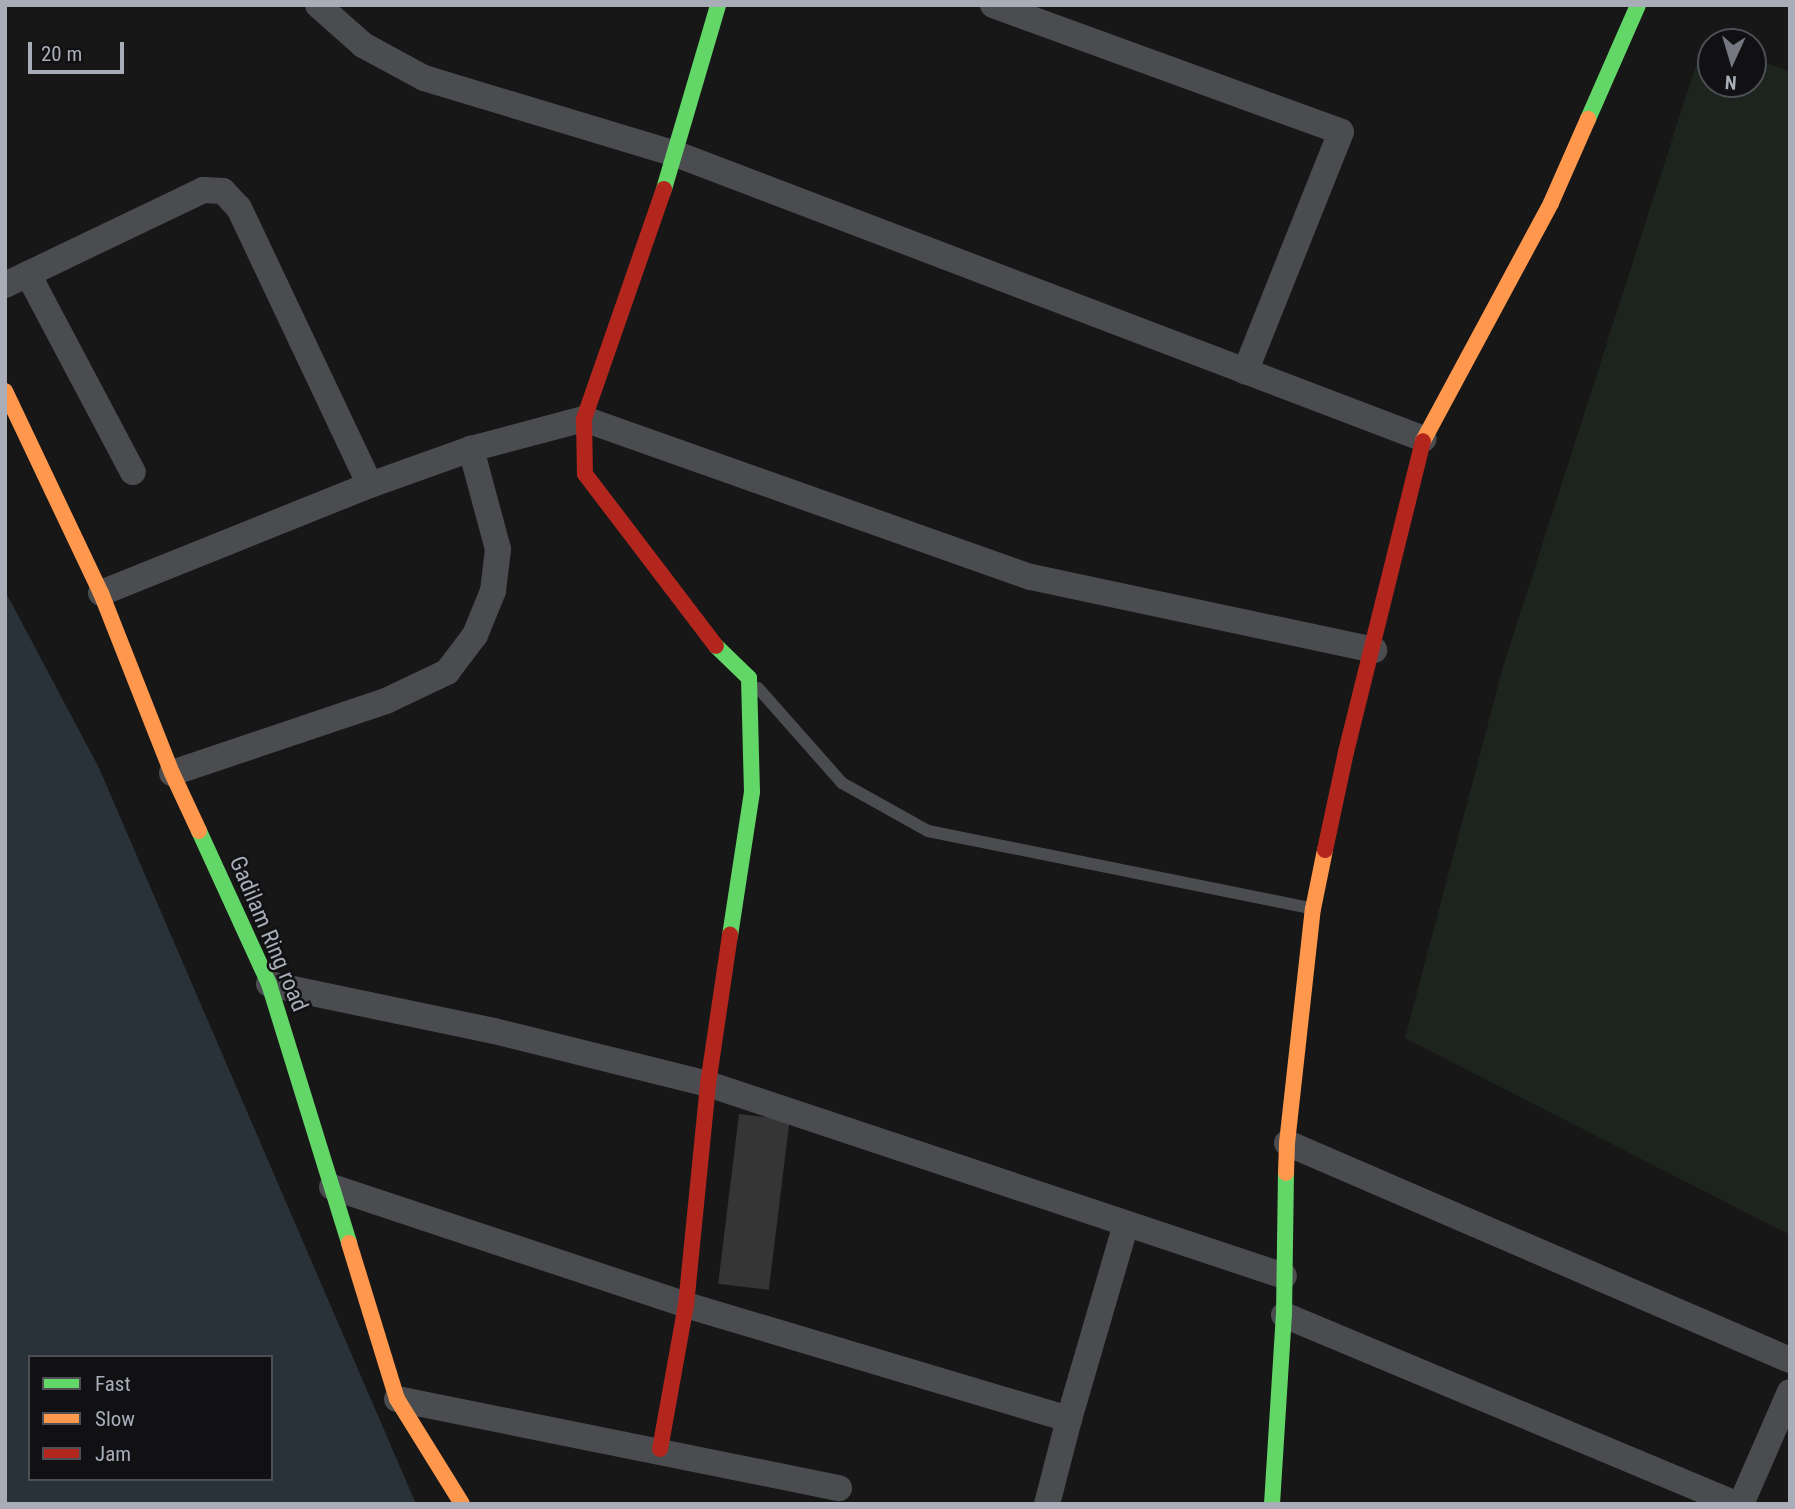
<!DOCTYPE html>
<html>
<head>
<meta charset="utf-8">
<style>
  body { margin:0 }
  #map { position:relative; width:1795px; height:1509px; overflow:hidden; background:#171717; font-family:"Roboto Condensed",sans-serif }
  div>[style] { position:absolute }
  .green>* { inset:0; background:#1d241e }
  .water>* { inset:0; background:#2a3239 }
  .building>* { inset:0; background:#353536; transform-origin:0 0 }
  .lane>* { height:12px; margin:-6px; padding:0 6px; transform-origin:6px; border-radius:6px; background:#4b4c50 }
  .street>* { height:26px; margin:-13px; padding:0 13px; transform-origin:13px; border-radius:13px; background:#4b4c50 }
  .fast>* { height:16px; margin:-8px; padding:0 8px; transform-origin:8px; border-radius:8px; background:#63d668 }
  .slow>* { height:16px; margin:-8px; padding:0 8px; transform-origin:8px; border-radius:8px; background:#ff974d }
  .jam>* { height:16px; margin:-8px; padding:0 8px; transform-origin:8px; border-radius:8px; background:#b3261e }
  span { translate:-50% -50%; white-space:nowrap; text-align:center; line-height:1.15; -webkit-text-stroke:5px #111113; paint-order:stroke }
  .street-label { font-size:23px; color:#a8adb8 }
  .frame { position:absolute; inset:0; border:7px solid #a8adb8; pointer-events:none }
  .legend { position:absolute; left:28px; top:1355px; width:245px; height:126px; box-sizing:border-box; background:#111113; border:2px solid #4d4f55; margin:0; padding:9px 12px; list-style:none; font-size:21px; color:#a8adb8 }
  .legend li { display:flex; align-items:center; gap:14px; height:35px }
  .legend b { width:35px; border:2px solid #4d4f55 }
  .north { position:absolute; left:1697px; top:28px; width:70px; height:70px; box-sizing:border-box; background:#111113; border:2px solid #4d4f55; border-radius:50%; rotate:184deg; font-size:19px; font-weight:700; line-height:28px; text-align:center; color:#a8adb8 }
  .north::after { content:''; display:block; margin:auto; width:24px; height:32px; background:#757880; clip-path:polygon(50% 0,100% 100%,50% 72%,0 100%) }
  .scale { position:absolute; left:28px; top:42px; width:96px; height:32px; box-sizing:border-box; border:4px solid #a8adb8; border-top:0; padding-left:9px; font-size:21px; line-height:24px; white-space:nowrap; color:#a8adb8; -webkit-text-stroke:5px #111113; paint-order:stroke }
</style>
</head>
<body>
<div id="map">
  <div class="green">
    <div style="clip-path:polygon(1703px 43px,1711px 45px,1711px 84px,1753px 84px,1753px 59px,1790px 71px,1790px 1235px,1405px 1038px,1503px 667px)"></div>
  </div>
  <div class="water">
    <div style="clip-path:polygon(evenodd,5px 591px,99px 768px,416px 1504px,5px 1504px,5px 591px,30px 1357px,271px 1357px,271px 1479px,30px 1479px,30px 1357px)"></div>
  </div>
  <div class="building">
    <div style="left:739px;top:1114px;width:51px;height:171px;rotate:7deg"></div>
  </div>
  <div class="lane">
    <div style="left:758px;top:688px;width:127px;rotate:48.5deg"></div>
    <div style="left:842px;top:783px;width:98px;rotate:29.2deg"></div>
    <div style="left:928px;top:831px;width:391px;rotate:11.4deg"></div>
  </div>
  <div class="street">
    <div style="left:318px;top:5px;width:60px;rotate:41.6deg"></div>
    <div style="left:363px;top:45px;width:69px;rotate:28.4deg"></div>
    <div style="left:424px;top:78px;width:263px;rotate:16.8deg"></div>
    <div style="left:676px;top:154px;width:800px;rotate:20.86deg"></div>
    <div style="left:993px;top:5px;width:370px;rotate:20deg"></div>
    <div style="left:1341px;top:132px;width:258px;rotate:111.8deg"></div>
    <div style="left:28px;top:274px;width:224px;rotate:62.1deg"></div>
    <div style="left:5px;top:285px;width:220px;rotate:-25.6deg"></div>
    <div style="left:203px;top:190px;width:20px;rotate:3deg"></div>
    <div style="left:223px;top:191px;width:23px;rotate:47deg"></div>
    <div style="left:239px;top:208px;width:306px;rotate:64.7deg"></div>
    <div style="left:101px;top:593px;width:290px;rotate:-21.9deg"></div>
    <div style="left:370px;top:485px;width:107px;rotate:-19.6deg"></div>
    <div style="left:471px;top:449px;width:117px;rotate:-14.9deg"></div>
    <div style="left:584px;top:419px;width:474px;rotate:19.5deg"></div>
    <div style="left:1031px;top:577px;width:351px;rotate:12deg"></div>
    <div style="left:172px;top:773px;width:226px;rotate:-18.6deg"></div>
    <div style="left:386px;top:701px;width:68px;rotate:-25.4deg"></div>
    <div style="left:447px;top:672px;width:46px;rotate:-52.9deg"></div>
    <div style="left:475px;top:635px;width:48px;rotate:-67.8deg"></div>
    <div style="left:493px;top:591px;width:42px;rotate:-83.2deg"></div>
    <div style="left:498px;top:549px;width:104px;rotate:-105.1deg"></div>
    <div style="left:269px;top:984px;width:230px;rotate:11.8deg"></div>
    <div style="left:494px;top:1031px;width:220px;rotate:13.9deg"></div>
    <div style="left:708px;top:1084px;width:607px;rotate:18.43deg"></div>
    <div style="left:1287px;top:1143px;width:548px;rotate:23.34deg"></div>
    <div style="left:332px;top:1187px;width:373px;rotate:18.4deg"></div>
    <div style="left:686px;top:1305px;width:400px;rotate:16.6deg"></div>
    <div style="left:1069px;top:1419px;width:88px;rotate:104.5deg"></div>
    <div style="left:1284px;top:1315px;width:489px;rotate:22.7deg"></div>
    <div style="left:397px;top:1399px;width:451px;rotate:11.4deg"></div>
    <div style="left:1069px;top:1419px;width:203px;rotate:-73.7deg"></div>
    <div style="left:1741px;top:1504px;width:122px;rotate:-66.4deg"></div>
  </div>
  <div class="fast">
    <div style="left:1588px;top:119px;width:124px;rotate:-66.3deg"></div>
    <div style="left:664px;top:189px;width:192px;rotate:-73.6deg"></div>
    <div style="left:716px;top:646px;width:46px;rotate:44.1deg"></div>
    <div style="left:749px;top:678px;width:114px;rotate:88.5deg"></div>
    <div style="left:752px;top:792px;width:145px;rotate:98.7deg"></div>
    <div style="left:199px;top:831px;width:168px;rotate:65.4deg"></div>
    <div style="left:269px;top:984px;width:271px;rotate:72.8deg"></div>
    <div style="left:1272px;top:1504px;width:189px;rotate:-86.4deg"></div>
    <div style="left:1284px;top:1315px;width:142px;rotate:-89.2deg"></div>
  </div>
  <div class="slow">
    <div style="left:5px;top:391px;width:224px;rotate:64.6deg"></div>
    <div style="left:101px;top:593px;width:193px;rotate:68.5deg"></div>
    <div style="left:172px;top:773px;width:64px;rotate:65deg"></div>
    <div style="left:1423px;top:441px;width:270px;rotate:-61.7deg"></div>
    <div style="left:1551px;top:203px;width:92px;rotate:-66.2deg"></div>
    <div style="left:1286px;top:1173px;width:30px;rotate:-88deg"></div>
    <div style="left:1287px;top:1143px;width:235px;rotate:-83.7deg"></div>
    <div style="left:1313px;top:909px;width:60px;rotate:-78.5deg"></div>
    <div style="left:349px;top:1243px;width:163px;rotate:72.9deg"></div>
    <div style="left:397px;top:1399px;width:123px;rotate:58.2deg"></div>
  </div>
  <div class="jam">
    <div style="left:664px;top:189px;width:244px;rotate:109.2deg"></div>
    <div style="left:584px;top:419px;width:55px;rotate:89deg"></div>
    <div style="left:585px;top:474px;width:216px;rotate:52.7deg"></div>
    <div style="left:1325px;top:850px;width:100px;rotate:-77.9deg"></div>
    <div style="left:1346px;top:752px;width:320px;rotate:-76.1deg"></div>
    <div style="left:660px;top:1449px;width:146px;rotate:-79.8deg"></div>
    <div style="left:686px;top:1305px;width:222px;rotate:-84.3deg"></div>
    <div style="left:708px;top:1084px;width:151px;rotate:-81.6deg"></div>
  </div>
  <div class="street-label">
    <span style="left:268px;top:934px;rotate:67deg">Gadilam Ring road</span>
  </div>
  <div class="frame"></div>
  <ul class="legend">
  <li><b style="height:9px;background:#63d668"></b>Fast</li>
  <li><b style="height:9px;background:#ff974d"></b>Slow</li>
  <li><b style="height:9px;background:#b3261e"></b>Jam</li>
  </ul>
  <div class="north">N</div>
  <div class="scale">20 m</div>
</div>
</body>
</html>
